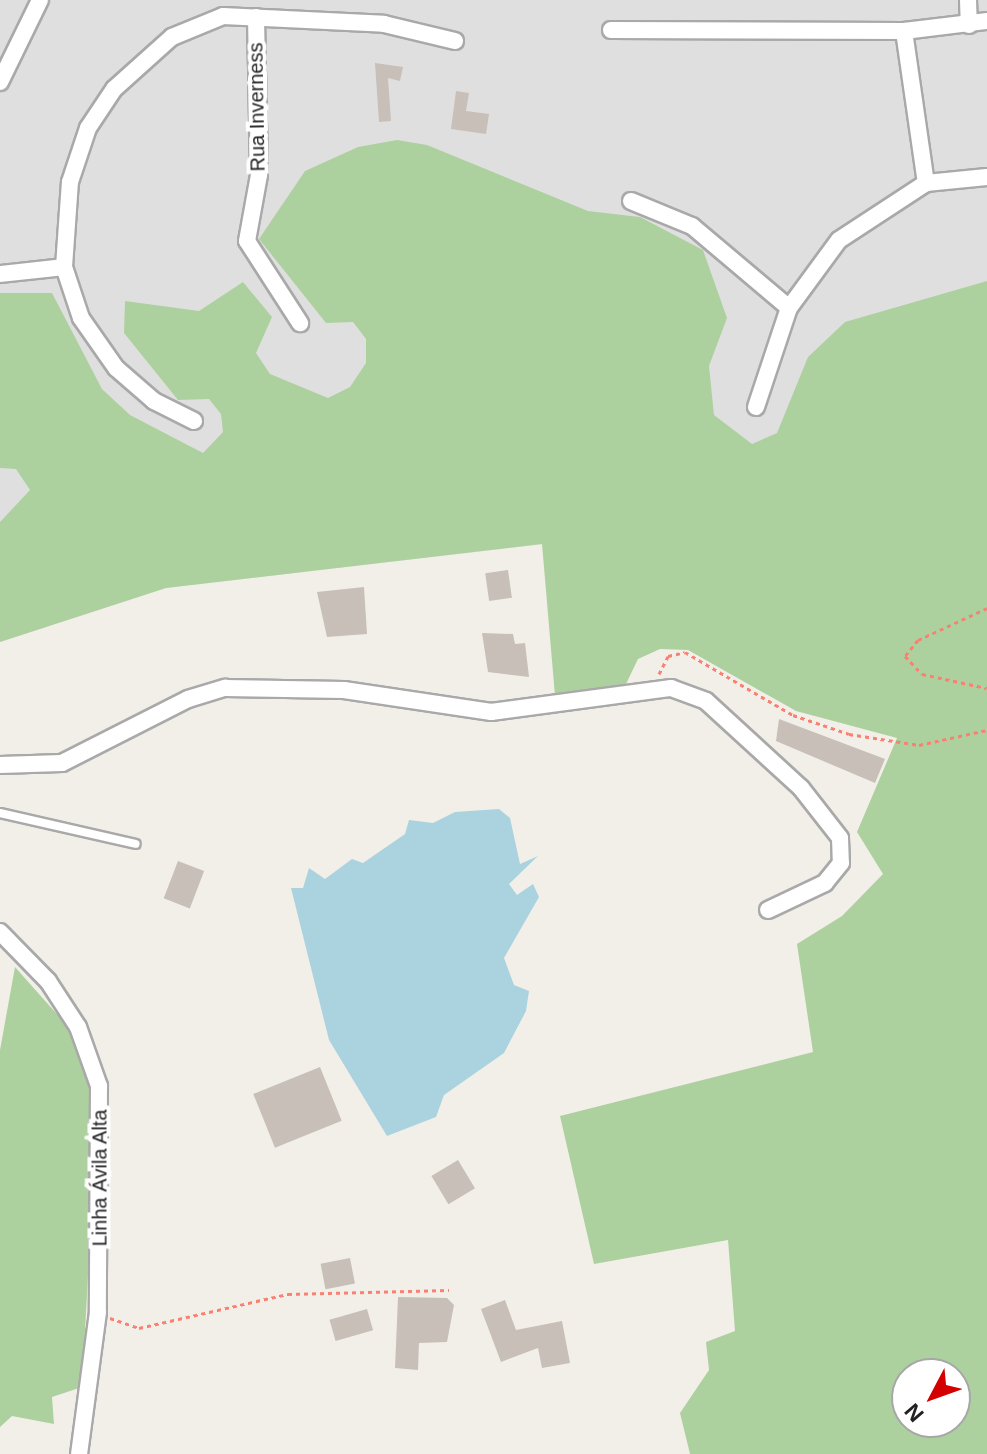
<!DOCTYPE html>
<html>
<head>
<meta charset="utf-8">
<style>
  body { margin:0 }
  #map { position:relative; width:987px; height:1454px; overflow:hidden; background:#f2efe9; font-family:Helvetica,sans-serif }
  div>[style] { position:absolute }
  .residential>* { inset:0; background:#e0dfdf }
  .forest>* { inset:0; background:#add19e }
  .water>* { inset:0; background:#aad3df }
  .building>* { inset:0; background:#c7bfb8; transform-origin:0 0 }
  .path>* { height:3px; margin-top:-1.5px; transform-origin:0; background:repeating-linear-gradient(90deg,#fa8072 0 4px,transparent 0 8px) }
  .roads { filter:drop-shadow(2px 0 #a9a9a9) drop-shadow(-2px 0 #a9a9a9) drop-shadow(0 2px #a9a9a9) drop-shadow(0 -2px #a9a9a9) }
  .service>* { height:8px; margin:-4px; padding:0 4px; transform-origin:4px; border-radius:4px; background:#fff }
  .minor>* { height:16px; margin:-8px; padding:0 8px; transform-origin:8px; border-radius:8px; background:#fff }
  span { translate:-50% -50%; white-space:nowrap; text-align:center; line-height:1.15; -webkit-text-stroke:8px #fff; paint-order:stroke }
  .street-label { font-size:20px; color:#222 }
  .north { position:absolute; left:891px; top:1358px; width:80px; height:80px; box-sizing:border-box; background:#fff; border:2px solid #a7a7a7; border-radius:50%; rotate:229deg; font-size:22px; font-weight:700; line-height:32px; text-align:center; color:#222 }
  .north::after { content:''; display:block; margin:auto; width:28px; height:36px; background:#d40000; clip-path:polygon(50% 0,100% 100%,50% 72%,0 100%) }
</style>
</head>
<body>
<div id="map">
  <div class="residential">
    <div style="clip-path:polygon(0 0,987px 0,987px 468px,552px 543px,166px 588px,0 642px)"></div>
  </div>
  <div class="forest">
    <div style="clip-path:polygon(evenodd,397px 140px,427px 145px,588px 211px,640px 217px,703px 250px,727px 318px,709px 366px,714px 415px,752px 444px,777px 433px,808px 357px,845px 322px,987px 281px,987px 1454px,690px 1454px,680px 1413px,709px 1370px,706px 1342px,735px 1331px,728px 1240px,594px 1264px,560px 1116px,813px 1052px,797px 944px,842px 916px,883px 874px,857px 832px,897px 738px,796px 711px,688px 650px,660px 649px,638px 659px,626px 684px,555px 696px,542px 544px,166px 588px,0 642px,0 522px,30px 490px,16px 469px,0 468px,0 293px,52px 293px,102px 389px,130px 415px,203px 453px,223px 432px,221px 414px,209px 399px,178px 400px,124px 333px,125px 301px,199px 311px,243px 282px,272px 317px,256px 353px,270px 374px,328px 398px,350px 387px,366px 363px,366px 339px,353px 322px,326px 323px,259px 239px,305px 171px,358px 147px,397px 140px,907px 1374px,955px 1374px,955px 1422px,907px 1422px,907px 1374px)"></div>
    <div style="clip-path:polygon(15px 967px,71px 1030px,91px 1087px,95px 1146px,82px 1387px,52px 1397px,54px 1424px,12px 1416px,0 1427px,0 1050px)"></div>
  </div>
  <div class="water">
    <div style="clip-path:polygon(499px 809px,510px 818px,520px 864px,538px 856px,509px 884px,517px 895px,533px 884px,539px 897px,504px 958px,514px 985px,529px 991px,526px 1011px,504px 1053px,444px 1095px,436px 1117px,387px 1136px,329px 1040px,291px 888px,303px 888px,309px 868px,325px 879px,352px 859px,363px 863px,405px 834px,409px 820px,433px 823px,455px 812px)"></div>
  </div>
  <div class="building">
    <div style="clip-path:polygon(375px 63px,403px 67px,400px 81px,388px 78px,391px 121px,379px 122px)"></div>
    <div style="clip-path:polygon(456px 91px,469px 93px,466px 111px,489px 114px,486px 134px,451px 129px)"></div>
    <div style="left:508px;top:570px;width:28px;height:23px;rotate:82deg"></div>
    <div style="clip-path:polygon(364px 587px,367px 634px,327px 637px,317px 592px)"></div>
    <div style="clip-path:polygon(482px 633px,513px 634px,515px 644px,525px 643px,529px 677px,488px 672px)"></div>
    <div style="clip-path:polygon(779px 719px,885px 759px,875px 783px,776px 741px)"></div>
    <div style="left:178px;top:861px;width:28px;height:40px;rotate:21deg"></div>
    <div style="left:320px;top:1067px;width:58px;height:72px;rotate:68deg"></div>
    <div style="left:458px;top:1160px;width:33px;height:31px;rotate:59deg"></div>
    <div style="left:350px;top:1258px;width:26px;height:30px;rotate:79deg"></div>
    <div style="clip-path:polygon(398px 1297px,447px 1298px,454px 1305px,447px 1342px,419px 1343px,418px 1370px,395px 1368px)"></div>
    <div style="clip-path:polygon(505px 1300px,516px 1330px,562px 1321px,570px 1363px,542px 1368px,538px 1348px,501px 1362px,481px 1309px)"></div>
    <div style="left:367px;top:1309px;width:22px;height:39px;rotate:74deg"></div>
  </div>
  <div class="path">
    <div style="left:987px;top:608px;width:76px;rotate:155.1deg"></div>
    <div style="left:918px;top:640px;width:21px;rotate:129deg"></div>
    <div style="left:905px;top:656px;width:25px;rotate:47deg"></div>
    <div style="left:922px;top:674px;width:66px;rotate:12.2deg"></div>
    <div style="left:659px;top:674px;width:20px;rotate:-63deg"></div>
    <div style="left:668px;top:656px;width:17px;rotate:-13deg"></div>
    <div style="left:685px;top:652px;width:125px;rotate:30.3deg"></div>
    <div style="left:793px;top:715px;width:59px;rotate:18.7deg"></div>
    <div style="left:849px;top:734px;width:71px;rotate:8.9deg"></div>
    <div style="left:919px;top:745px;width:70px;rotate:-12.4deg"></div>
    <div style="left:110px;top:1318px;width:31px;rotate:19deg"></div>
    <div style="left:139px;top:1328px;width:153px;rotate:-12.9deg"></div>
    <div style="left:288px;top:1294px;width:161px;rotate:-1.4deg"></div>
  </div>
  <div class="roads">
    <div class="service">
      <div style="left:0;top:813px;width:139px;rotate:12.8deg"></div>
    </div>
    <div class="minor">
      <div style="left:968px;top:0;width:25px;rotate:88deg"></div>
      <div style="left:256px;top:17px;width:158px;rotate:88.9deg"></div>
      <div style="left:259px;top:175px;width:67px;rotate:100.3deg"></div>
      <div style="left:247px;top:241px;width:98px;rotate:57.1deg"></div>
      <div style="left:611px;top:30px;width:293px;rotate:0.2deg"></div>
      <div style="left:904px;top:31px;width:84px;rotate:-6.9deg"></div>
      <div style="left:904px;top:31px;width:154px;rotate:81.8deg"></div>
      <div style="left:0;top:82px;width:91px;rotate:-64deg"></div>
      <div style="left:631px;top:201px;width:66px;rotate:22.3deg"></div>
      <div style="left:692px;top:226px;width:127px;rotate:40.2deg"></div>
      <div style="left:0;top:274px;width:64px;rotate:-6.2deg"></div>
      <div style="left:756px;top:407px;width:104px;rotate:-71.6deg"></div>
      <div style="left:789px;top:308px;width:84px;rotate:-53.7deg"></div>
      <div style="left:839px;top:240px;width:104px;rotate:-33.2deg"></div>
      <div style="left:926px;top:183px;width:61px;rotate:-5.6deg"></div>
      <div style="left:194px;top:421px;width:45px;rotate:-153.4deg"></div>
      <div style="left:154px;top:401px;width:50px;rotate:-139deg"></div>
      <div style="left:116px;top:368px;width:61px;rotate:-125deg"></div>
      <div style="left:81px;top:318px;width:54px;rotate:-108.4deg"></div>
      <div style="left:64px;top:267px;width:85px;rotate:-86deg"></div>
      <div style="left:70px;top:182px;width:57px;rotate:-71.6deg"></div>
      <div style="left:88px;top:128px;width:47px;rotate:-56.3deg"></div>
      <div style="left:114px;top:89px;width:78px;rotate:-41.9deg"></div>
      <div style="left:172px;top:37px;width:55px;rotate:-22.4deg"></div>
      <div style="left:223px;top:16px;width:161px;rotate:2.8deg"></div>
      <div style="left:384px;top:24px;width:73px;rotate:13.5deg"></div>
      <div style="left:0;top:765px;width:62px;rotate:-1.8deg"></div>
      <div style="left:62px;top:763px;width:141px;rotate:-26.9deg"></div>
      <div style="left:188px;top:699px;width:39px;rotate:-17deg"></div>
      <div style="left:225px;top:688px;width:119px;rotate:1deg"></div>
      <div style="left:344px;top:690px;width:149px;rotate:8.5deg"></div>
      <div style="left:491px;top:712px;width:182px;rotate:-7.6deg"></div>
      <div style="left:671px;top:688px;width:37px;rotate:20deg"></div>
      <div style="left:706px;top:701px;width:129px;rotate:42.5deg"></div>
      <div style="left:801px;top:788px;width:63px;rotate:52deg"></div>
      <div style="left:840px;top:838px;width:25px;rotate:88deg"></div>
      <div style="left:841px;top:863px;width:26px;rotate:129deg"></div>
      <div style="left:825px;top:883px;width:63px;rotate:154.7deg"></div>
      <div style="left:0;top:932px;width:69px;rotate:45.6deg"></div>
      <div style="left:48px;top:981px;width:55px;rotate:56.9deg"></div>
      <div style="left:78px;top:1027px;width:63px;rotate:70.4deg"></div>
      <div style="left:99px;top:1086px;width:226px;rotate:90.3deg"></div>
      <div style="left:98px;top:1312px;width:143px;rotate:97.6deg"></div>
    </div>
  </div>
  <div class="street-label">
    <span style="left:257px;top:107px;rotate:-91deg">Rua Inverness</span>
    <span style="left:100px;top:1178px;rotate:-90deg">Linha Ávila Alta</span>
  </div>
  <div class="north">N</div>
</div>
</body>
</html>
